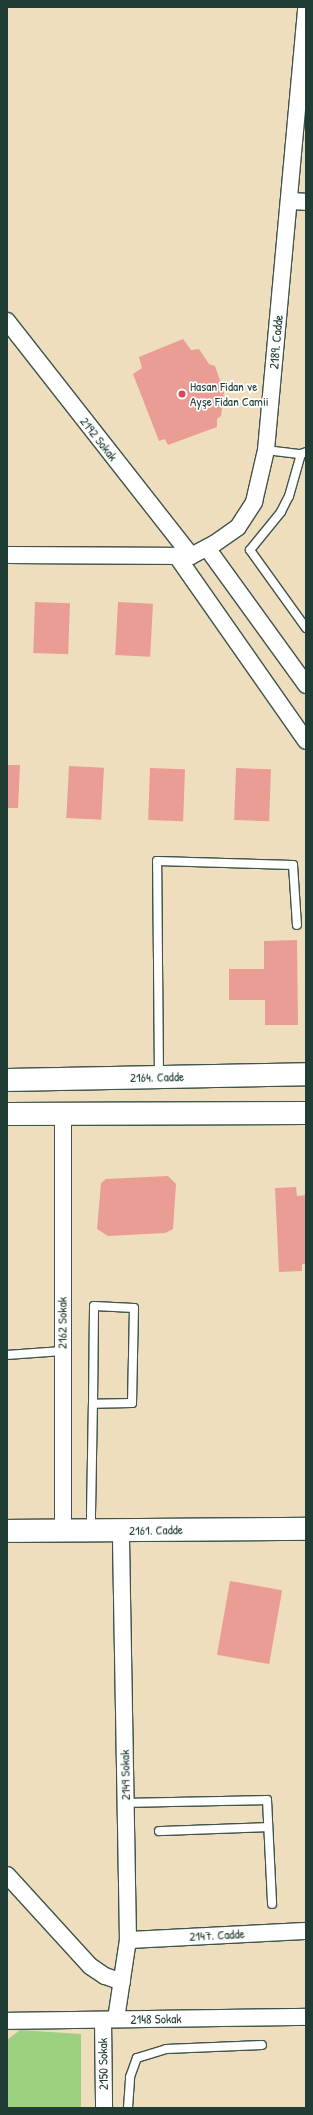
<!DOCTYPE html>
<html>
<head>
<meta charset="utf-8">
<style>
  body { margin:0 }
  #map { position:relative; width:313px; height:2115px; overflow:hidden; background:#efdebe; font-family:"Patrick Hand",sans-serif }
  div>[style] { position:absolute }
  .green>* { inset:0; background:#9dd080 }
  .building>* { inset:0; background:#ea9d94; transform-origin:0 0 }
  .roads { filter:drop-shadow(1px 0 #3e5549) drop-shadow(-1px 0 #3e5549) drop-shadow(0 1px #3e5549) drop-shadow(0 -1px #3e5549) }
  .lane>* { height:8px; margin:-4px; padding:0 4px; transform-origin:4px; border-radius:4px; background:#fff }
  .street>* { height:16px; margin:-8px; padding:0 8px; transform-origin:8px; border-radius:8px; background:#fff }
  .secondary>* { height:22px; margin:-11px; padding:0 11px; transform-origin:11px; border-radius:11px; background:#fff }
  .dots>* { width:11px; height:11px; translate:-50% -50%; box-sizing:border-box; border:2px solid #fff; border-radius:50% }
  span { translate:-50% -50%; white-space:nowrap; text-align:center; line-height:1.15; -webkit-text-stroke:3.5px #fff; paint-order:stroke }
  .street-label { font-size:13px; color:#1f3d34 }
  .poi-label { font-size:13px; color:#1f3d34 }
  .left { translate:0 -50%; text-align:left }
  .frame { position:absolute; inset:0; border:8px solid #1f3d34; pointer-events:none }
</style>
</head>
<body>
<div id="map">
  <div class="green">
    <div style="clip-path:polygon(20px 2030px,81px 2034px,81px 2108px,7px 2108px,7px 2040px)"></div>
  </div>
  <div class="building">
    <div style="clip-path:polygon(183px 339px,191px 350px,199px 349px,209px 364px,215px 366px,224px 392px,221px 416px,217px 419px,217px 427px,168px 445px,165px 439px,159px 441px,133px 374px,142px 368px,139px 357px)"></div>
    <div style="left:35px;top:602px;width:35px;height:51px;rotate:2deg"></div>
    <div style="left:118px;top:602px;width:35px;height:53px;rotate:3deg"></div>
    <div style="clip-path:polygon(7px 765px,20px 765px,18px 808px,7px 808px)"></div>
    <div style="left:69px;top:766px;width:35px;height:52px;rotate:3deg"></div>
    <div style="left:150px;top:768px;width:35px;height:52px;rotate:2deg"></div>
    <div style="left:236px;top:768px;width:35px;height:52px;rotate:2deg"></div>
    <div style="clip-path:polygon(297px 940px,298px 1025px,265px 1025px,265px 1000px,229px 1000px,229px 969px,264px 969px,264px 941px)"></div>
    <div style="clip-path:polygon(168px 1176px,176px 1184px,173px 1229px,165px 1233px,108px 1236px,97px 1229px,101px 1183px,106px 1179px)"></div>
    <div style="clip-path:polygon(296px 1187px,297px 1196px,306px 1195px,306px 1264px,302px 1264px,302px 1271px,279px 1272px,275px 1188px)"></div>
    <div style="left:230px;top:1581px;width:53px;height:75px;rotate:10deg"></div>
  </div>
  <div class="roads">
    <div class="lane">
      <div style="left:266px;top:450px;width:35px;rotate:7deg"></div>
      <div style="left:301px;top:454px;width:5px;rotate:-22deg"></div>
      <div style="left:301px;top:454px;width:44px;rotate:105.9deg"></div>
      <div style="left:289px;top:496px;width:18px;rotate:117deg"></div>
      <div style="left:281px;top:512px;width:49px;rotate:129.2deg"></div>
      <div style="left:250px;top:550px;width:96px;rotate:54.3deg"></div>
      <div style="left:159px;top:1076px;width:215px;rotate:-90.5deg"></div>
      <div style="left:157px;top:861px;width:136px;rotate:1.7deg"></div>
      <div style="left:293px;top:865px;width:60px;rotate:86.2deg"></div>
      <div style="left:7px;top:1355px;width:55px;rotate:-4.2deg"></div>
      <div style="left:91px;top:1529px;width:15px;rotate:-90deg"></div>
      <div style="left:91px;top:1514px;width:110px;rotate:-89deg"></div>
      <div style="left:93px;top:1404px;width:98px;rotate:-89.4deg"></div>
      <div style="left:94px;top:1306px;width:40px;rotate:2.9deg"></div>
      <div style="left:134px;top:1308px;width:95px;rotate:91.2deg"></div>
      <div style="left:132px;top:1403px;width:39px;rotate:179deg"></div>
      <div style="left:126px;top:1803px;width:141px;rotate:-1.2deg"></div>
      <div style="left:267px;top:1800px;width:104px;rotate:87.2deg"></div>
      <div style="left:159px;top:1831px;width:108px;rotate:-2.1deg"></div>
      <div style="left:128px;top:2108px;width:31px;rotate:-86deg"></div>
      <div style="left:130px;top:2077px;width:20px;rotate:-70deg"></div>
      <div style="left:137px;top:2058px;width:30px;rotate:-17deg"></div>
      <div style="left:166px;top:2049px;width:96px;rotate:-2.4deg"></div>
    </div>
    <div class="street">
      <div style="left:289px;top:201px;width:17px;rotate:3deg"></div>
      <div style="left:7px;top:321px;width:298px;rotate:51.9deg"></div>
      <div style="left:207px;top:548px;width:169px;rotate:54.1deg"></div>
      <div style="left:7px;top:555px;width:184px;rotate:0.3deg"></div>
      <div style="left:191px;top:556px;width:26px;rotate:-28deg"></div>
      <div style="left:214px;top:544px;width:29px;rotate:-35deg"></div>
      <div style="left:238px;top:527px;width:30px;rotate:-57deg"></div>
      <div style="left:254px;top:502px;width:53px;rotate:-77deg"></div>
      <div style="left:266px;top:450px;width:444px;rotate:-84.8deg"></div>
      <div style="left:178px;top:558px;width:223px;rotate:55deg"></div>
      <div style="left:63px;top:1531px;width:417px;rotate:-90deg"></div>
      <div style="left:7px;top:1875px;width:123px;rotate:47.6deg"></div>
      <div style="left:90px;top:1966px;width:18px;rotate:34deg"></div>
      <div style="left:105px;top:1976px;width:18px;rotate:19deg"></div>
      <div style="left:128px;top:1940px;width:178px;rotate:-2.9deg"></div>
      <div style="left:116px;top:2019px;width:80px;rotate:-81.4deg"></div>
      <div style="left:128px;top:1940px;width:410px;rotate:-91deg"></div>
      <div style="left:103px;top:2020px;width:88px;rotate:89.3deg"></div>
      <div style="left:7px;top:2021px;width:299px;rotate:-0.8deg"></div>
    </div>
    <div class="secondary">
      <div style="left:7px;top:1080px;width:299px;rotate:-1.1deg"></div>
      <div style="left:7px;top:1114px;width:299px;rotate:-0.2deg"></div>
      <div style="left:7px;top:1531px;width:299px;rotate:-0.4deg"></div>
    </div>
  </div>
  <div class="dots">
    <div style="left:182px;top:394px;background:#d1495b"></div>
  </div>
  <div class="street-label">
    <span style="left:276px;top:342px;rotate:-85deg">2189. Cadde</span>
    <span style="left:99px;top:439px;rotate:52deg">2192 Sokak</span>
    <span style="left:157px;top:1077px;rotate:-1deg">2164. Cadde</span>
    <span style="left:62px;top:1323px;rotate:-90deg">2162 Sokak</span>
    <span style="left:156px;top:1530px;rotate:-1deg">2161. Cadde</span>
    <span style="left:125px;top:1775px;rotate:-91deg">2149 Sokak</span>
    <span style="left:217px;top:1935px;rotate:-3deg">2147. Cadde</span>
    <span style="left:156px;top:2019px;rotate:-1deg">2148 Sokak</span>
    <span style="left:103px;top:2064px;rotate:-91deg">2150 Sokak</span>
  </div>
  <div class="poi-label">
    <span class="left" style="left:190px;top:394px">Hasan Fidan ve<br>Ayşe Fidan Camii</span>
  </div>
  <div class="frame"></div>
</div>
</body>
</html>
